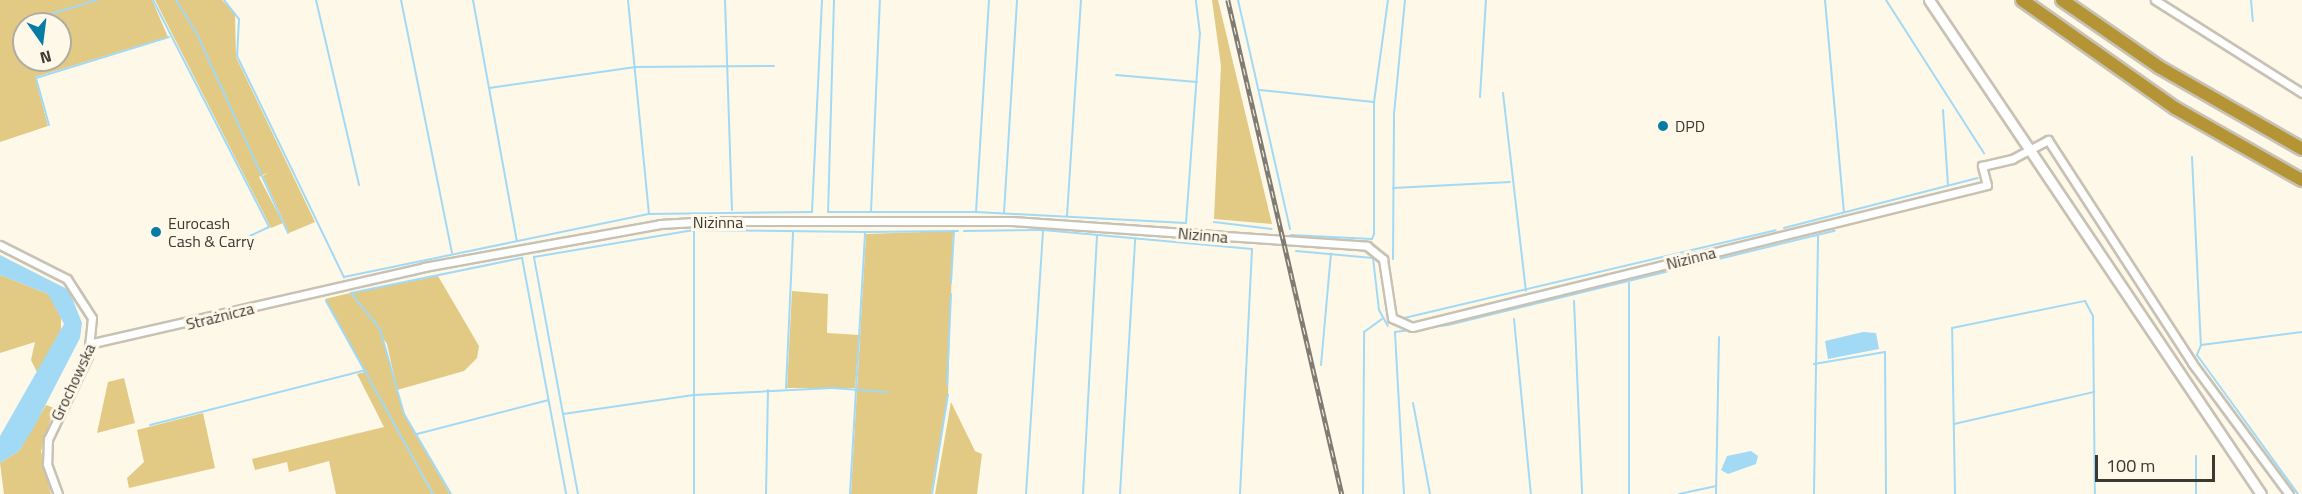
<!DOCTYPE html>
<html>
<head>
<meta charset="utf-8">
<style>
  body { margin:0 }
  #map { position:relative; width:2302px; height:494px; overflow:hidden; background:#fef8e9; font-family:"Titillium Web",sans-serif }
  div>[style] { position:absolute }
  .green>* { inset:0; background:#e2c984 }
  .water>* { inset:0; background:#a2d9f5 }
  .stream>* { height:2px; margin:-1px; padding:0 1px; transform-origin:1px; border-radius:1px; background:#a2d9f5 }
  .roads { filter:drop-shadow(2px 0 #c8c2b4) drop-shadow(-2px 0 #c8c2b4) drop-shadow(0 2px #c8c2b4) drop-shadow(0 -2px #c8c2b4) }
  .street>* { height:7px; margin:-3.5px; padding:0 3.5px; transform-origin:3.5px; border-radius:3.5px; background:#fff }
  .secondary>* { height:9px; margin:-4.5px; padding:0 4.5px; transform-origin:4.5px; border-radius:4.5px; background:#fff }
  .highway>* { height:12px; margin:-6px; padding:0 6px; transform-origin:6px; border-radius:6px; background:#b49434 }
  .rail>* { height:4.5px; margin-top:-2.25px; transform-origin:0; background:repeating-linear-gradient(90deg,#fef8e9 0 7px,#807c73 0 14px); box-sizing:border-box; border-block:2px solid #807c73 }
  .dots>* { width:16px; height:16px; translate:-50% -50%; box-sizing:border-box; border:3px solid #fef8e9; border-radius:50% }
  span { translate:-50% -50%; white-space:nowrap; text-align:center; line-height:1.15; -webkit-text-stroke:6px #fef8e9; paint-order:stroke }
  .poi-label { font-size:16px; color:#3b3933 }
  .left { translate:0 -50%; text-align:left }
  .street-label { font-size:16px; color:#3b3933 }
  .north { position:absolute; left:12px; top:12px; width:60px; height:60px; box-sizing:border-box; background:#fef8e9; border:2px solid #b0aca0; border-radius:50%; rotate:166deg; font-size:16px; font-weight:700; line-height:24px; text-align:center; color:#3b3933 }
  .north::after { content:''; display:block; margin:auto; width:21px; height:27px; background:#057ca4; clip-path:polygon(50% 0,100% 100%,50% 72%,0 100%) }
  .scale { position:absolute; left:2095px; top:455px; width:120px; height:27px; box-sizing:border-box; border:3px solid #3b3933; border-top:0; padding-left:8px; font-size:18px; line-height:21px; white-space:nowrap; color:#3b3933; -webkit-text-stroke:4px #fef8e9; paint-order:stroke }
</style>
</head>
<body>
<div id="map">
  <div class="green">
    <div style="clip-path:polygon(evenodd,0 0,152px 0,168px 37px,35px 77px,48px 126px,0 142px,0 0,24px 24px,60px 24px,60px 60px,24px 60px,24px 24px)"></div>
    <div style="clip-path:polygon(155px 0,222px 0,235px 13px,236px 57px,315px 222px,289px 233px,263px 176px,269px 172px,259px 177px,283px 223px,271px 228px)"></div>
    <div style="clip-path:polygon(1212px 0,1218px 0,1272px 224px,1214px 219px,1221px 66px)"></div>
    <div style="clip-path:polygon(953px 231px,948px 395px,931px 494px,851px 494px,866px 234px)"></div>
    <div style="clip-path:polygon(0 275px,48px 294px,61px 312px,61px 335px,39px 376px,31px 360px,35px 342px,0 353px)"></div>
    <div style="clip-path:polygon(438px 276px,479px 346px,477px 358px,464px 371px,397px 390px,387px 344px,352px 293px)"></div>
    <div style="clip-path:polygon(792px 291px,828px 294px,827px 333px,859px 335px,855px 388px,787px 388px)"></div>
    <div style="clip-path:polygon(350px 293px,380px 330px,404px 415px,450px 494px,434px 494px,325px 299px)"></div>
    <div style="clip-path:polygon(365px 372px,432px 494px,336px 494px,329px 461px,289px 472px,287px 462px,255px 470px,252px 459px,384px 427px,357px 374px)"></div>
    <div style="clip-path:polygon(124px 378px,135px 423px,97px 433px,108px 382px)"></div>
    <div style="clip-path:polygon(951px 402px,975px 451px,982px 454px,977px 494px,935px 494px)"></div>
    <div style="clip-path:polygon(46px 405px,54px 408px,41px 451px,51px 494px,4px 494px,0 463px,19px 451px)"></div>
    <div style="clip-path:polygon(203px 413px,215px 468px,129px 488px,127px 478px,144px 462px,137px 430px)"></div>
  </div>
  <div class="water">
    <div style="clip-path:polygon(0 255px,69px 290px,82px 323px,80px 338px,33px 429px,19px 451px,0 463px,0 436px,64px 324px,48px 294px,0 275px)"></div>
    <div style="clip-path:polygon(1863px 332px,1876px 333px,1879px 349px,1828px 359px,1825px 341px)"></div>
    <div style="clip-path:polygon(1751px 451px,1758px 456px,1756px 464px,1728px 474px,1721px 470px,1727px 456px)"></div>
  </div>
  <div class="stream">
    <div style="left:153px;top:0;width:255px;rotate:62.9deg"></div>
    <div style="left:269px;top:227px;width:23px;rotate:155deg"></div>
    <div style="left:176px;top:0;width:38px;rotate:58deg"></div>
    <div style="left:196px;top:32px;width:221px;rotate:65.4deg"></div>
    <div style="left:224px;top:0;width:24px;rotate:52deg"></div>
    <div style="left:239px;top:19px;width:37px;rotate:93deg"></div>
    <div style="left:237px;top:56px;width:246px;rotate:64.2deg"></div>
    <div style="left:344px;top:277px;width:311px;rotate:-11.7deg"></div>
    <div style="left:649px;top:214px;width:163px;rotate:-0.7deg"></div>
    <div style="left:812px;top:212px;width:212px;rotate:-87.3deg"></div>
    <div style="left:316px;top:0;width:190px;rotate:76.9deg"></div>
    <div style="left:401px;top:0;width:258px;rotate:78.6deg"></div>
    <div style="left:473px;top:0;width:245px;rotate:79.7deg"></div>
    <div style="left:628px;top:0;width:215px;rotate:84.4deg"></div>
    <div style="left:725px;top:0;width:210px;rotate:88.1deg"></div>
    <div style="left:834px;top:0;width:212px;rotate:91.6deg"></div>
    <div style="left:828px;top:212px;width:148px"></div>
    <div style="left:976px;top:212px;width:210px;rotate:3deg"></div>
    <div style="left:1186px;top:223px;width:190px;rotate:-85.8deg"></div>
    <div style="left:1200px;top:34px;width:34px;rotate:-97deg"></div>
    <div style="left:1238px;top:0;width:235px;rotate:77.2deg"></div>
    <div style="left:1825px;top:0;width:213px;rotate:84.9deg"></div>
    <div style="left:1886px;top:0;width:182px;rotate:57.4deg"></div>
    <div style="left:2251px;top:0;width:21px;rotate:85deg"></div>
    <div style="left:44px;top:16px;width:55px;rotate:-16.8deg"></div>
    <div style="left:1116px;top:75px;width:81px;rotate:4.9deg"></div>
    <div style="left:489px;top:88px;width:148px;rotate:-8.2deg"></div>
    <div style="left:635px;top:67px;width:139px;rotate:-0.4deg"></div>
    <div style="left:1260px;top:90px;width:114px;rotate:6.1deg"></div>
    <div style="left:1503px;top:93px;width:199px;rotate:83.4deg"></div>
    <div style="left:1480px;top:97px;width:97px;rotate:-86.5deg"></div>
    <div style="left:1943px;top:110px;width:75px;rotate:86.2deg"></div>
    <div style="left:49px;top:125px;width:49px;rotate:-105.5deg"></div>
    <div style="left:36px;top:78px;width:139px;rotate:-17.1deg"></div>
    <div style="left:2192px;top:157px;width:188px;rotate:87.3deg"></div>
    <div style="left:2201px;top:345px;width:102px;rotate:-7.3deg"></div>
    <div style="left:1393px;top:188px;width:117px;rotate:-2.9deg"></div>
    <div style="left:871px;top:212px;width:212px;rotate:-87.6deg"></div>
    <div style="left:976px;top:212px;width:212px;rotate:-86.5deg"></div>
    <div style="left:1004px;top:213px;width:213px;rotate:-86.5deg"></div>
    <div style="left:1067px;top:216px;width:216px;rotate:-86.3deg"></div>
    <div style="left:1214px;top:222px;width:58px;rotate:6.9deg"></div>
    <div style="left:1784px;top:228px;width:200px;rotate:-14.5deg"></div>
    <div style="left:964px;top:231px;width:79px;rotate:-0.7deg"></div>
    <div style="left:1043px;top:230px;width:210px;rotate:5.2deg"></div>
    <div style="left:1252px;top:249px;width:245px;rotate:92.8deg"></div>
    <div style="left:1291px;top:235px;width:81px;rotate:2.8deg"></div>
    <div style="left:1372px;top:239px;width:5px;rotate:-68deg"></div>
    <div style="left:1374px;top:234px;width:132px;rotate:-90deg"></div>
    <div style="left:1374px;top:102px;width:103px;rotate:-82.2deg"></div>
    <div style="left:1296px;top:251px;width:77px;rotate:5.2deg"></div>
    <div style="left:1373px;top:258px;width:52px;rotate:83.4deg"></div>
    <div style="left:1379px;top:310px;width:18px;rotate:61deg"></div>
    <div style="left:1393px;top:259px;width:145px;rotate:-89.6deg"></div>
    <div style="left:1394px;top:114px;width:115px;rotate:-84.5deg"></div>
    <div style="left:951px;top:283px;width:52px;rotate:-86.7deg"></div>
    <div style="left:1629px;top:283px;width:211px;rotate:90deg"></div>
    <div style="left:326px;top:301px;width:221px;rotate:61deg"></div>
    <div style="left:1574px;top:301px;width:193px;rotate:87.6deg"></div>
    <div style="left:1400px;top:319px;width:386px;rotate:-13.3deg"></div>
    <div style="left:1514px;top:319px;width:176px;rotate:84.5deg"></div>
    <div style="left:2201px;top:345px;width:11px;rotate:112deg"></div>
    <div style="left:2197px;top:355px;width:172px;rotate:54deg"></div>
    <div style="left:1814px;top:364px;width:72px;rotate:-9.6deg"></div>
    <div style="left:1885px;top:352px;width:142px;rotate:89.6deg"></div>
    <div style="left:1321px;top:365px;width:112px;rotate:-84.9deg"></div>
    <div style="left:947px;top:385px;width:91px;rotate:-87.5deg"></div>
    <div style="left:786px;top:388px;width:156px;rotate:-87.4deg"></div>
    <div style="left:1413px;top:403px;width:93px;rotate:79.4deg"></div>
    <div style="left:563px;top:414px;width:160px;rotate:-100.5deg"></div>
    <div style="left:534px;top:257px;width:162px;rotate:-9.6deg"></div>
    <div style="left:694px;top:230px;width:171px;rotate:0.7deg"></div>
    <div style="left:1954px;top:424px;width:144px;rotate:-12.9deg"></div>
    <div style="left:150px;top:425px;width:223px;rotate:-14.3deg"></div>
    <div style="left:417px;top:434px;width:135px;rotate:-14.5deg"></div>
    <div style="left:2196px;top:456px;width:38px;rotate:90deg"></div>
    <div style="left:451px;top:494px;width:93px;rotate:-120.4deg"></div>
    <div style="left:404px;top:414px;width:88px;rotate:-105.8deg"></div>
    <div style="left:380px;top:329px;width:46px;rotate:-128.9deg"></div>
    <div style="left:351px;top:293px;width:175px;rotate:-11.6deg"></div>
    <div style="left:522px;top:258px;width:240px;rotate:79.4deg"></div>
    <div style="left:578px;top:494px;width:81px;rotate:-100.6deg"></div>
    <div style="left:563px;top:414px;width:132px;rotate:-8.3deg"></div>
    <div style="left:694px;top:395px;width:138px;rotate:-2.9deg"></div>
    <div style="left:832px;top:388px;width:56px;rotate:4.1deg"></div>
    <div style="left:694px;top:494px;width:264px;rotate:-90deg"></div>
    <div style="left:766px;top:494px;width:104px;rotate:-88.9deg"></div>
    <div style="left:850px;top:494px;width:262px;rotate:-86.7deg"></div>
    <div style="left:865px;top:232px;width:93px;rotate:-0.6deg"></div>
    <div style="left:932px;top:494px;width:101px;rotate:-80.9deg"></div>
    <div style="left:1026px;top:494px;width:265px;rotate:-86.3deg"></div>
    <div style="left:1083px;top:494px;width:259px;rotate:-86.9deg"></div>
    <div style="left:1120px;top:494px;width:256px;rotate:-86.6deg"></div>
    <div style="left:1363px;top:494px;width:162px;rotate:-89.6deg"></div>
    <div style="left:1364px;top:332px;width:22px;rotate:-36deg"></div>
    <div style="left:1404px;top:494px;width:162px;rotate:-93.2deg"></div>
    <div style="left:1395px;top:332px;width:53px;rotate:-7.5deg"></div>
    <div style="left:1448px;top:325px;width:398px;rotate:-13.7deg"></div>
    <div style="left:1679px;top:494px;width:38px;rotate:-12deg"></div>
    <div style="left:1716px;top:494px;width:157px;rotate:-88.9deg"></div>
    <div style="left:1814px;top:494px;width:259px;rotate:-89.1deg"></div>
    <div style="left:1955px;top:494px;width:166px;rotate:-91deg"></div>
    <div style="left:1952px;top:328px;width:136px;rotate:-11.5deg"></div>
    <div style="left:2085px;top:301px;width:17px;rotate:62deg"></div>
    <div style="left:2093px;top:316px;width:178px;rotate:89.4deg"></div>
  </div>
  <div class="roads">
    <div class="street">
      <div style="left:2155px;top:0;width:174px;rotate:32.3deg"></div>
      <div style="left:0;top:245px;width:75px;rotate:26.9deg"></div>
      <div style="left:67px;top:279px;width:46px;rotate:57.3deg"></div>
      <div style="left:92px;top:318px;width:38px;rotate:96deg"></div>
      <div style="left:88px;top:356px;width:92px;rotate:115.7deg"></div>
      <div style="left:48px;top:439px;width:25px;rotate:92deg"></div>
      <div style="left:47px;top:464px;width:32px;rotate:70deg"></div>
      <div style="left:93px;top:343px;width:340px;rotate:-12.9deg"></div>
      <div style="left:424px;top:267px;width:240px;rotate:-10.3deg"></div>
      <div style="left:660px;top:224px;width:52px;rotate:-3.3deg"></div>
      <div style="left:712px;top:221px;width:300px"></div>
      <div style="left:1012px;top:221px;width:356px;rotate:4deg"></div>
      <div style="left:1367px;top:246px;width:21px;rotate:39deg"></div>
      <div style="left:1383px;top:259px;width:60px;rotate:81.3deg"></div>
      <div style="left:1392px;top:318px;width:22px;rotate:24deg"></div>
      <div style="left:1412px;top:327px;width:592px;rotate:-13.87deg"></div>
      <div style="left:1987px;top:185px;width:20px;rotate:-105deg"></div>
      <div style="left:1982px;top:166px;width:31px;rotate:-13deg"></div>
      <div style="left:2012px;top:159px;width:41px;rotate:-27.8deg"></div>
      <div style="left:2048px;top:140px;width:265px;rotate:57.1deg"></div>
      <div style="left:2192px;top:363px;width:163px;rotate:53.5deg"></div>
    </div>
    <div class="secondary">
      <div style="left:1929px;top:0;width:595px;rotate:56.1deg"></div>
    </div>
    <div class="highway">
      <div style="left:2022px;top:0;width:187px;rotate:35.2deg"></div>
      <div style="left:2175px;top:108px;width:146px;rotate:29.6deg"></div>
      <div style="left:2062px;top:0;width:118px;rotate:34.6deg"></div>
      <div style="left:2159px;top:67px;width:165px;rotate:29.8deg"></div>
    </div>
  </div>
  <div class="rail">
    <div style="left:1228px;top:0;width:507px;rotate:77.01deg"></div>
  </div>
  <div class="dots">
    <div style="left:1663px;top:126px;background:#057ca4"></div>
    <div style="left:156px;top:232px;background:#057ca4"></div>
  </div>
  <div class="poi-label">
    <span class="left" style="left:1675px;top:126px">DPD</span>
    <span class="left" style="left:168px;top:232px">Eurocash<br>Cash &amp; Carry</span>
  </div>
  <div class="street-label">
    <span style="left:718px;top:222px">Nizinna</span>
    <span style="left:1203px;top:235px;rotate:5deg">Nizinna</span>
    <span style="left:1691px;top:258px;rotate:-14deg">Nizinna</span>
    <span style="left:220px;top:316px;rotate:-14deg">Strażnicza</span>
    <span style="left:73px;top:382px;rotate:-65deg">Grochowska</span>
  </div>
  <div class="north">N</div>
  <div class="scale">100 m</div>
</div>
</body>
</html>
